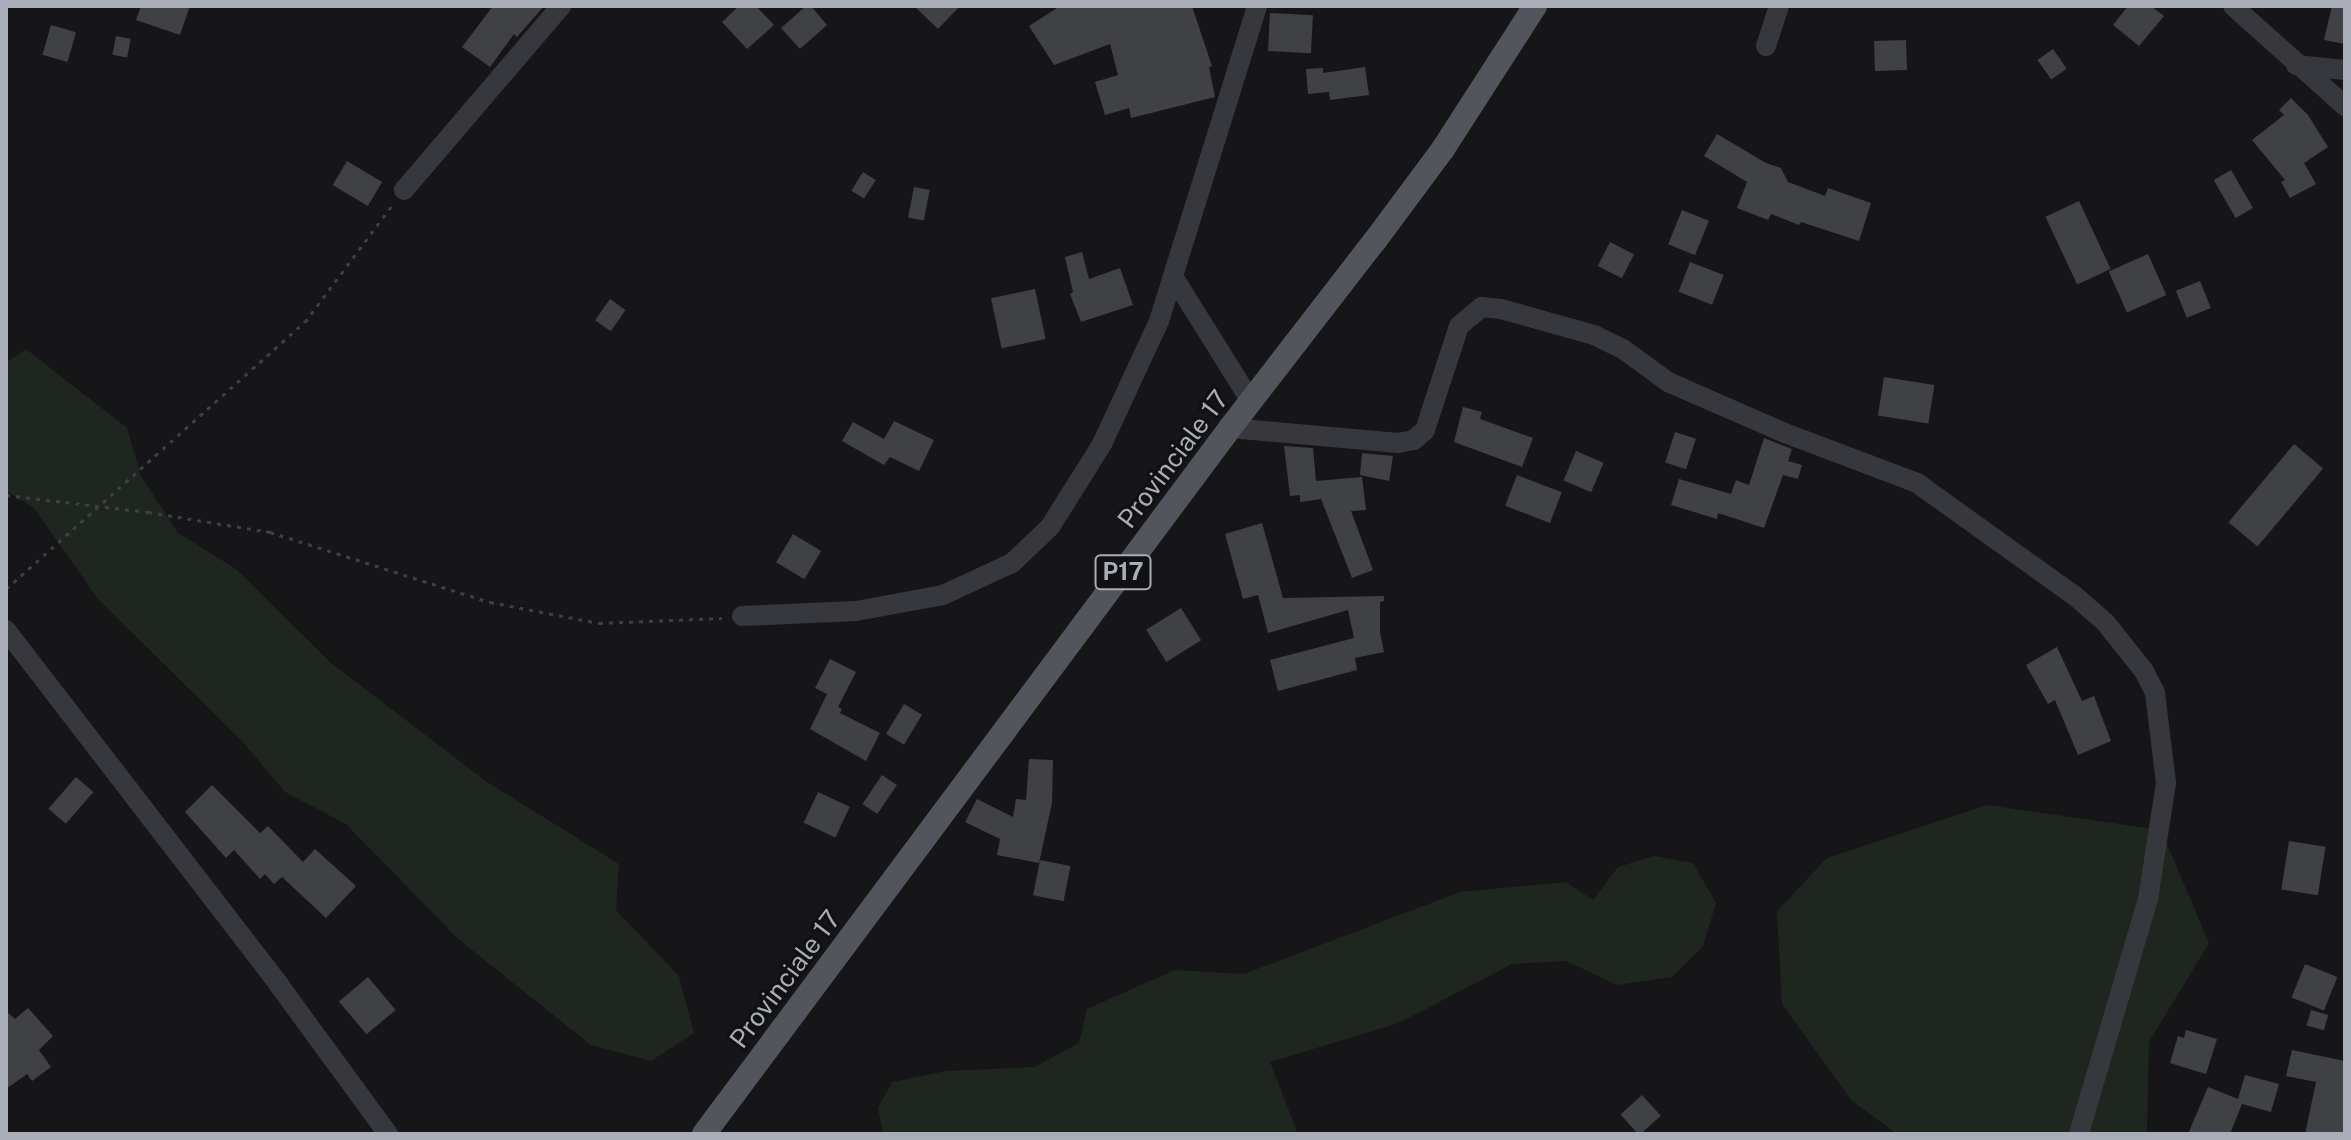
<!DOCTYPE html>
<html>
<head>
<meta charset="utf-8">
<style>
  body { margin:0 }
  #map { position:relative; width:2351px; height:1140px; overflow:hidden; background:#161618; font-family:"Public Sans",sans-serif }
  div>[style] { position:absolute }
  .green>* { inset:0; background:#1e261f }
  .building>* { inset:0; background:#404145; transform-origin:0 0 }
  .path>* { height:3px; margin-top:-1.5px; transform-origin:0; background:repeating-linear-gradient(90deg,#3d3f44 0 4px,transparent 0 10px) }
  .minor>* { height:20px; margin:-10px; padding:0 10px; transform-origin:10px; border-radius:10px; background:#37383d }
  .major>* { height:24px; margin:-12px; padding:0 12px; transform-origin:12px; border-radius:12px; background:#53555c }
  span { translate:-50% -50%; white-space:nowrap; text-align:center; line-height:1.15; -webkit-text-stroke:6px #111113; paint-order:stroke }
  .shield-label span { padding:2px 6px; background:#111113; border:2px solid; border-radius:6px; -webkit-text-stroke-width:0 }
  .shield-label { font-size:24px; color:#a8adb8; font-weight:700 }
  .street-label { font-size:26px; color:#a8adb8 }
  .frame { position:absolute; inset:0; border:8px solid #a8adb8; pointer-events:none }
</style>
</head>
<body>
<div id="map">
  <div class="green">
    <div style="clip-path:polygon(26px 349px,127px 428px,141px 476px,178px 533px,236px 569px,331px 663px,487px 782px,619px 864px,616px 910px,679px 976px,694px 1033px,651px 1061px,591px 1045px,457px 938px,346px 824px,285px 792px,243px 742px,98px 599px,34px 508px,6px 491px,6px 363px)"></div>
    <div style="clip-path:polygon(1987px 805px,2161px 830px,2209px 943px,2149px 1042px,2147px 1134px,1897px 1134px,1852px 1101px,1782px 1004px,1777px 911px,1827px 858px)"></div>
    <div style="clip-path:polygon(1654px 856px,1693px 863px,1716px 903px,1703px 946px,1672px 977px,1617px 985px,1566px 961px,1512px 964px,1399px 1023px,1270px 1062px,1298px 1134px,883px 1134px,878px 1108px,892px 1082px,946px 1071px,1035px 1067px,1079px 1043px,1087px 1009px,1175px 970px,1244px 974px,1460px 892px,1566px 882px,1593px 900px,1618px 867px)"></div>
  </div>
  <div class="building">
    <div style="clip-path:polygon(141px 6px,190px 6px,180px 35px,136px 20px)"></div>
    <div style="clip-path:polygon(493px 6px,544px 6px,517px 37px,514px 34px,490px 67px,462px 47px)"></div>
    <div style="clip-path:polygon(739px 6px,756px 6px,774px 25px,747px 49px,722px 22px)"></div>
    <div style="clip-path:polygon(806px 6px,811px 6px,827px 25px,800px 49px,781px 28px)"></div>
    <div style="clip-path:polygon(914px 6px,960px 6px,938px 29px)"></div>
    <div style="clip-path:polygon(1060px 6px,1192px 6px,1212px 66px,1209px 67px,1215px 97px,1131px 118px,1129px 108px,1105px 115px,1095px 82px,1118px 75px,1110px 44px,1054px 65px,1029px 26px)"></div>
    <div style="clip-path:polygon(2128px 6px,2151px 6px,2164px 16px,2139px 46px,2113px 25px)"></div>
    <div style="clip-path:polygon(2332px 6px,2345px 6px,2345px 44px,2324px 40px)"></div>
    <div style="left:1270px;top:13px;width:43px;height:38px;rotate:3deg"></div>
    <div style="left:51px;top:25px;width:26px;height:31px;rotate:16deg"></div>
    <div style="left:116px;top:36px;width:15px;height:19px;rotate:11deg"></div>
    <div style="left:1906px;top:40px;width:30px;height:32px;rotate:88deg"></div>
    <div style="left:2053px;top:49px;width:24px;height:19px;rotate:55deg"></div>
    <div style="clip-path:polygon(1365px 67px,1369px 95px,1330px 100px,1329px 92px,1308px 94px,1306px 69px,1323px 68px,1323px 73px)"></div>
    <div style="clip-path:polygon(2291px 98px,2308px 115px,2328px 147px,2304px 163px,2316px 184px,2290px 198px,2281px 182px,2285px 180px,2252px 140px,2284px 115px,2279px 110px)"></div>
    <div style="clip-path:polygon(1717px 134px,1766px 163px,1781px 168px,1788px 182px,1825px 196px,1828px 188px,1871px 203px,1859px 241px,1801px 222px,1799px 225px,1771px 214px,1768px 220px,1737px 208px,1747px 182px,1704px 156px)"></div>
    <div style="left:347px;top:161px;width:41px;height:28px;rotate:31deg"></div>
    <div style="left:2231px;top:170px;width:44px;height:20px;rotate:60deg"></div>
    <div style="left:863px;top:172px;width:15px;height:22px;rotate:32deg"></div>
    <div style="left:914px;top:187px;width:16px;height:31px;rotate:11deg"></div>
    <div style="left:2079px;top:201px;width:75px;height:37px;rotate:65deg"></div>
    <div style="left:1682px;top:210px;width:29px;height:37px;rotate:22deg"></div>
    <div style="left:1610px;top:242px;width:27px;height:27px;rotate:27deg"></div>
    <div style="clip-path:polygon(1082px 252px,1089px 279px,1120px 268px,1133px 305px,1081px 322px,1070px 294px,1073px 292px,1065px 257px)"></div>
    <div style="left:2148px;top:254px;width:45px;height:43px;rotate:66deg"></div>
    <div style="left:1690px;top:262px;width:36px;height:32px;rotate:21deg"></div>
    <div style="left:2200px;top:281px;width:29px;height:26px;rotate:68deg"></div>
    <div style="left:1035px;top:289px;width:51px;height:45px;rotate:78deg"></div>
    <div style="left:610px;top:299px;width:19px;height:26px;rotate:35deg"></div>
    <div style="left:1884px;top:377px;width:51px;height:39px;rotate:9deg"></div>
    <div style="clip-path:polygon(1463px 407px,1482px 412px,1480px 419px,1533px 438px,1522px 467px,1454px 442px)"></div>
    <div style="clip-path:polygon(894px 421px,934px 440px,919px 471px,890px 457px,884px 465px,842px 441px,853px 422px,884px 439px)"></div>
    <div style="left:1675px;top:432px;width:22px;height:32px;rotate:18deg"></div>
    <div style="clip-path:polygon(1764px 438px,1792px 449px,1788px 461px,1802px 465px,1798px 479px,1783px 475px,1764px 528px,1718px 513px,1717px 519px,1671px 505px,1679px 479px,1731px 494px,1736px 480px,1749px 485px)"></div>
    <div style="left:2294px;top:444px;width:38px;height:102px;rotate:40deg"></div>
    <div style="clip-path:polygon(1284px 446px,1313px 448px,1316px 481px,1362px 477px,1366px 510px,1351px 511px,1373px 570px,1352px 578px,1321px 499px,1300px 502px,1300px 495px,1290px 496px)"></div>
    <div style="left:1576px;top:451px;width:30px;height:32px;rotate:23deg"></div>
    <div style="clip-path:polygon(1362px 453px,1393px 456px,1389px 481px,1360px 475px)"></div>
    <div style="left:1517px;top:475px;width:48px;height:33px;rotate:21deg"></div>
    <div style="clip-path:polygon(1262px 523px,1283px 598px,1384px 596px,1384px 601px,1380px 602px,1380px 633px,1384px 652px,1355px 658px,1357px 670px,1278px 691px,1270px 660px,1354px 638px,1348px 610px,1268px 633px,1258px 595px,1243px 599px,1225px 534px)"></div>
    <div style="left:793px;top:534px;width:33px;height:33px;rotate:31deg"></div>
    <div style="left:1181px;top:608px;width:38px;height:41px;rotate:58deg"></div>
    <div style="clip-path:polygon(2057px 647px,2082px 701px,2094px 696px,2111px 741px,2078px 755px,2055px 700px,2048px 704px,2026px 665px)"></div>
    <div style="clip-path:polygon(830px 659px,856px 672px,838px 707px,842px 709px,840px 713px,880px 733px,866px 761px,810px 729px,827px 694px,815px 688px)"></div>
    <div style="left:904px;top:704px;width:21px;height:35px;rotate:31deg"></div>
    <div style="clip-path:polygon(1029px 759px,1053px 760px,1052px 803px,1039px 863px,997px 855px,1000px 839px,965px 822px,977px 799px,1013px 817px,1016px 799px,1026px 800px)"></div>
    <div style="left:882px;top:775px;width:18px;height:35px;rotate:34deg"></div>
    <div style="left:76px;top:777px;width:23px;height:42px;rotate:41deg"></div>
    <div style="clip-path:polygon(212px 785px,260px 833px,268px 826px,303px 862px,315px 849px,356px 886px,326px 918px,282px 877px,274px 884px,265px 874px,260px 879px,234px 850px,226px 858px,185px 812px)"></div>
    <div style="left:818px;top:792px;width:35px;height:34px;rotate:25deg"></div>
    <div style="left:2289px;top:841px;width:37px;height:49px;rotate:9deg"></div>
    <div style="left:1040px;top:860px;width:31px;height:36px;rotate:11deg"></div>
    <div style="left:2305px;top:964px;width:35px;height:36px;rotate:22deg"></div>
    <div style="left:368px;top:977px;width:43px;height:38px;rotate:50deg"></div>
    <div style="clip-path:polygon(28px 1008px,53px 1036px,39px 1050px,51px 1067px,32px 1081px,27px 1074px,6px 1089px,6px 1011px,15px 1019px)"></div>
    <div style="left:2311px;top:1010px;width:18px;height:16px;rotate:16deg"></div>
    <div style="clip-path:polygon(2186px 1030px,2217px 1039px,2206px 1074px,2170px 1063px,2178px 1036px,2184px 1038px)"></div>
    <div style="clip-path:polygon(2292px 1050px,2345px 1061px,2345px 1134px,2305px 1134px,2316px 1082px,2286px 1076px)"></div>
    <div style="clip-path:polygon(2245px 1075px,2279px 1084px,2271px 1112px,2242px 1104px,2230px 1134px,2188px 1134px,2208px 1087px,2238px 1099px)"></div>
    <div style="left:1642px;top:1095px;width:28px;height:29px;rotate:48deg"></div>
  </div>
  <div class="path">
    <div style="left:6px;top:495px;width:143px;rotate:6.8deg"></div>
    <div style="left:148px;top:512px;width:124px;rotate:9.3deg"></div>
    <div style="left:270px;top:532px;width:231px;rotate:17.7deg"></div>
    <div style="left:490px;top:602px;width:111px;rotate:10.9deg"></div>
    <div style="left:599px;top:623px;width:123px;rotate:-2.3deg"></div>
    <div style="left:6px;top:589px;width:401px;rotate:-41.8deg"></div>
    <div style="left:305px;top:322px;width:147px;rotate:-53.3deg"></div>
  </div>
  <div class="minor">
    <div style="left:2233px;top:6px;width:150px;rotate:41.8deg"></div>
    <div style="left:1766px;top:46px;width:42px;rotate:-72deg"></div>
    <div style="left:2296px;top:65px;width:49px;rotate:5.8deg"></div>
    <div style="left:404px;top:190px;width:242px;rotate:-49.5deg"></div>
    <div style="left:1174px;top:278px;width:145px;rotate:58deg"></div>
    <div style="left:1230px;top:428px;width:169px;rotate:5.1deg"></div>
    <div style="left:1398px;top:443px;width:16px;rotate:-11deg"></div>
    <div style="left:1414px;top:440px;width:15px;rotate:-42deg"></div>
    <div style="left:1425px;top:430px;width:109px;rotate:-71.9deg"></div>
    <div style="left:1459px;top:326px;width:30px;rotate:-40deg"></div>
    <div style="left:1482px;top:307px;width:19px;rotate:6deg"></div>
    <div style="left:1501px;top:309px;width:97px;rotate:15.6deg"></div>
    <div style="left:1594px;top:335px;width:32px;rotate:26deg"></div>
    <div style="left:1623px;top:349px;width:56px;rotate:36.3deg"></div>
    <div style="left:1668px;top:382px;width:128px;rotate:23.6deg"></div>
    <div style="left:1785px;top:433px;width:141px;rotate:20.7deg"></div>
    <div style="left:1917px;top:483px;width:194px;rotate:35.6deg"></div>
    <div style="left:2075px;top:596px;width:40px;rotate:41deg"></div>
    <div style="left:2105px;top:622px;width:63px;rotate:51.5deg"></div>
    <div style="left:2144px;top:671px;width:25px;rotate:63deg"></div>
    <div style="left:2155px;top:693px;width:91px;rotate:83deg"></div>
    <div style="left:2166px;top:783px;width:117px;rotate:98.8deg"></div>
    <div style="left:2148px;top:899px;width:245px;rotate:106.4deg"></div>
    <div style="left:742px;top:616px;width:114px;rotate:-2.5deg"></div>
    <div style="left:856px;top:611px;width:88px;rotate:-10.4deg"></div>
    <div style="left:943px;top:595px;width:76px;rotate:-24.9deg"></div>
    <div style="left:1012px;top:563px;width:52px;rotate:-43.5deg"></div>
    <div style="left:1050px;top:527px;width:98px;rotate:-57.9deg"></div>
    <div style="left:1102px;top:444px;width:136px;rotate:-65.1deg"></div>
    <div style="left:1159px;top:321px;width:330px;rotate:-72.7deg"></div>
    <div style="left:6px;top:630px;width:448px;rotate:52.4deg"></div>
    <div style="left:279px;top:985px;width:185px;rotate:53.8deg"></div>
  </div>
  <div class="major">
    <div style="left:704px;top:1134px;width:880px;rotate:-53.31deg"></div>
    <div style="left:1230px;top:428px;width:235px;rotate:-52.3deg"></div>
    <div style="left:1374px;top:242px;width:116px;rotate:-53.4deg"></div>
    <div style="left:1443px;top:149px;width:170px;rotate:-57.2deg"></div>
  </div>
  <div class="shield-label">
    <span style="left:1123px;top:572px">P17</span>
  </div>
  <div class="street-label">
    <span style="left:1173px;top:459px;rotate:-53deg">Provinciale 17</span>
    <span style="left:785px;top:979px;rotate:-53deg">Provinciale 17</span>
  </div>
  <div class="frame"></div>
</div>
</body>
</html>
